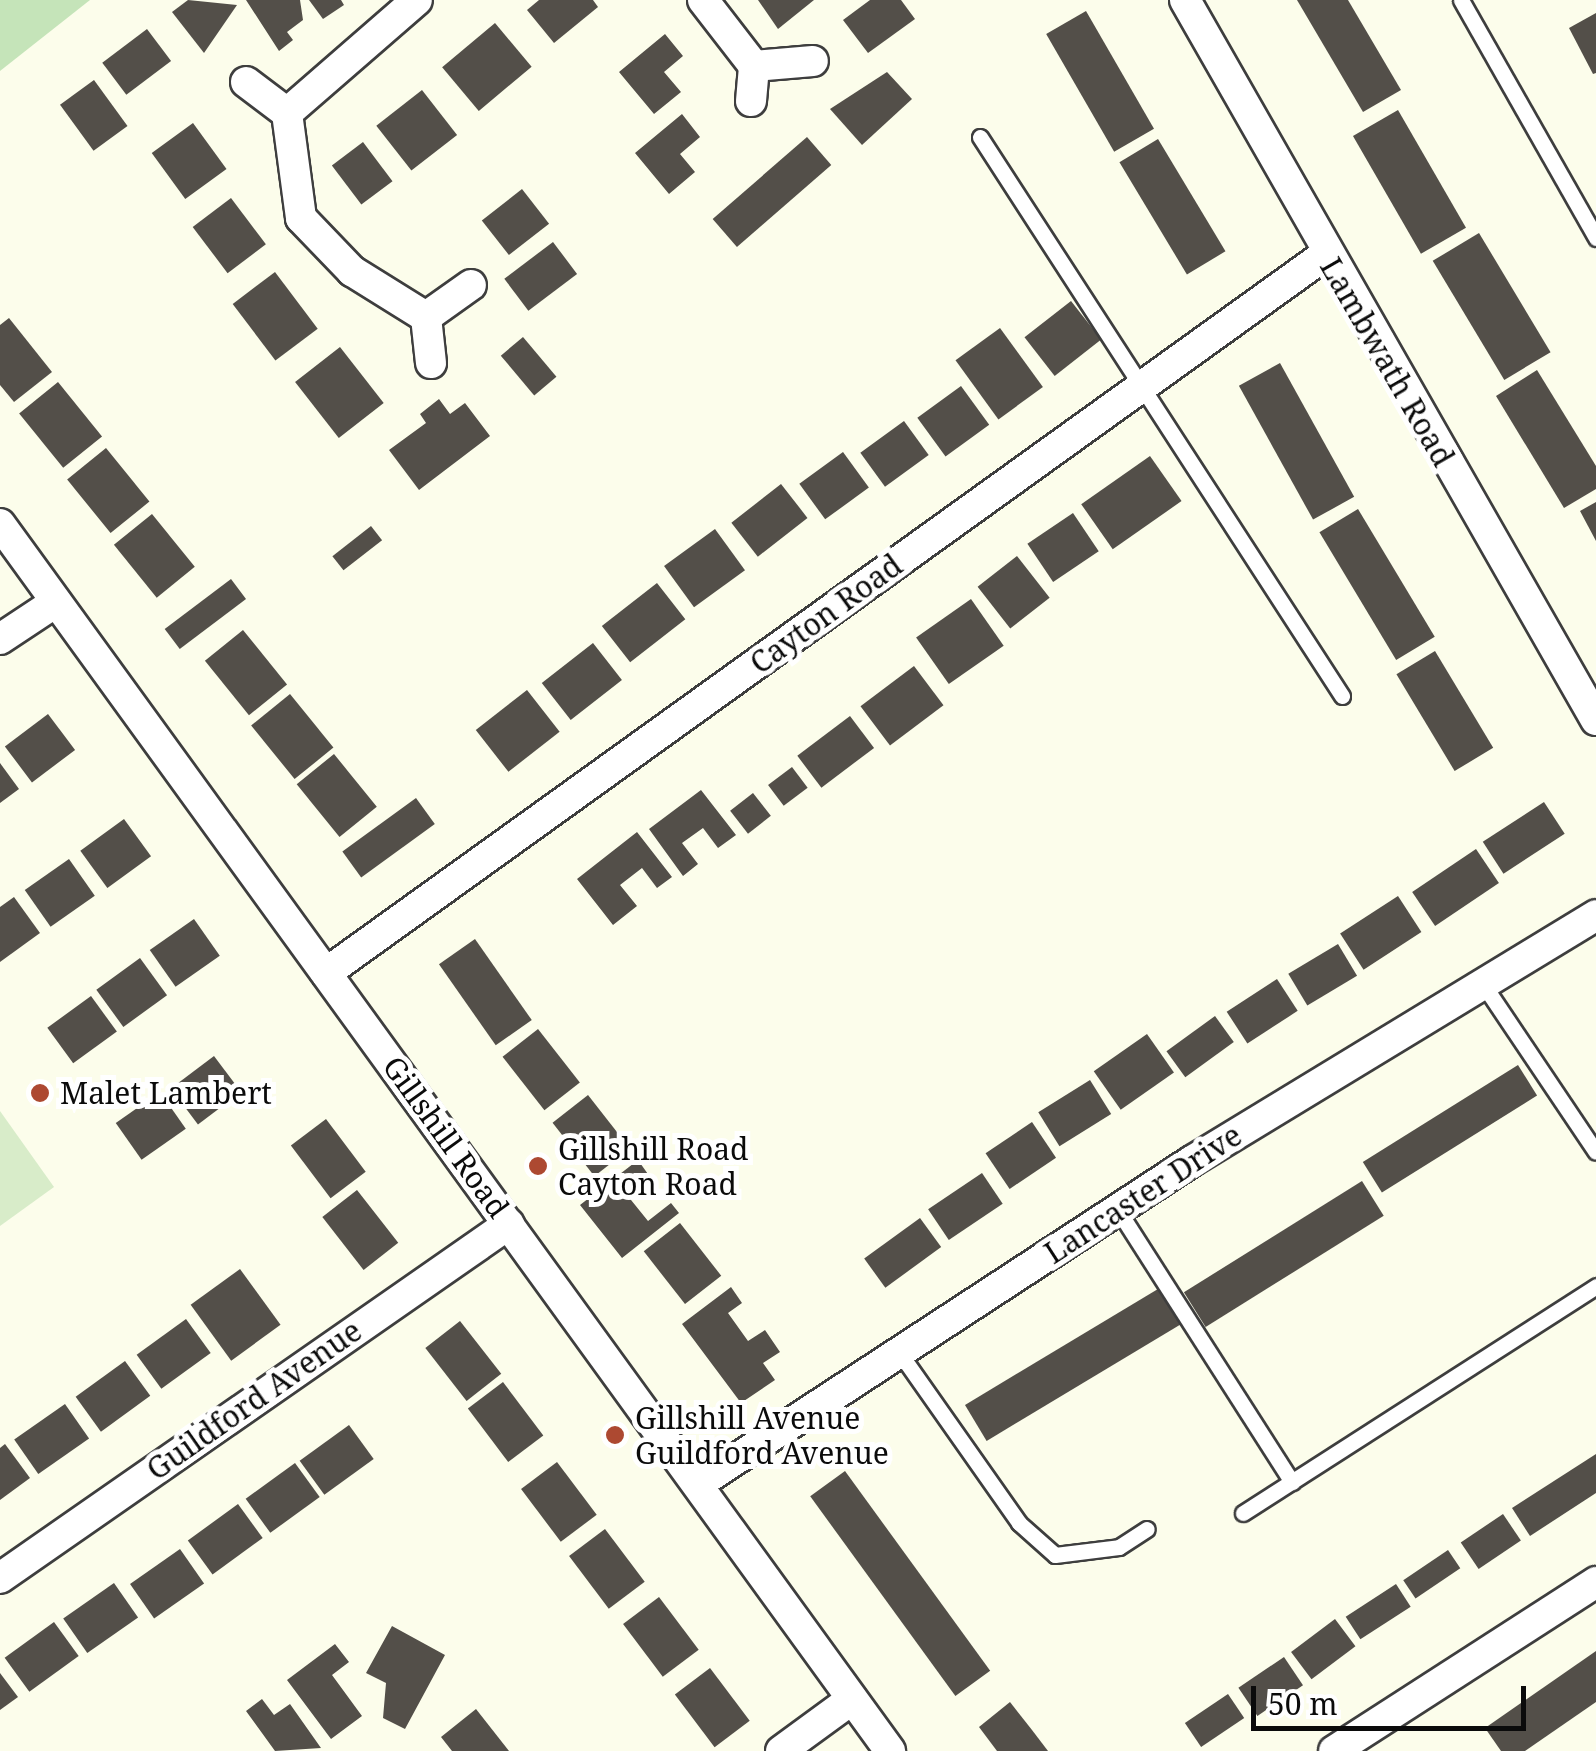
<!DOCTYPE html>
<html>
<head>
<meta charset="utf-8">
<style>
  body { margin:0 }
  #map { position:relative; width:1596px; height:1751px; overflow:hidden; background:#fcfdeb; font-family:"Noto Serif",serif }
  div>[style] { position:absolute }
  .green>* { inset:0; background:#c5e4b9 }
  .pitch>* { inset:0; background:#d8ecc9 }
  .building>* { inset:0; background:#534f49; transform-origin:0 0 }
  .roads { filter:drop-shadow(2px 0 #3e3e3e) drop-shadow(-2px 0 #3e3e3e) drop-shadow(0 2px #3e3e3e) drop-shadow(0 -2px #3e3e3e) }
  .lane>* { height:15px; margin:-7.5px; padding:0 7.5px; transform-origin:7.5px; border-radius:7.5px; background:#fff }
  .street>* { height:30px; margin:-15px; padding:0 15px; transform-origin:15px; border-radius:15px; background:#fff }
  .dots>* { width:28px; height:28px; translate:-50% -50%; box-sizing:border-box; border:5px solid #fff; border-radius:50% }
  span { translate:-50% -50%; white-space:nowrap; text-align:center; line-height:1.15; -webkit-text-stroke:10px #fff; paint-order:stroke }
  .street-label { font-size:30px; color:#0b0b0b }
  .poi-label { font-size:30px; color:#0b0b0b }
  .left { translate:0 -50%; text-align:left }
  .scale { position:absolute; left:1251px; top:1686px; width:275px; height:45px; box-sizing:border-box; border:5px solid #0b0b0b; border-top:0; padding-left:12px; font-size:30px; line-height:35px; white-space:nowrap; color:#0b0b0b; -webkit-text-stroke:8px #fff; paint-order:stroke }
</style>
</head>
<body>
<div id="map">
  <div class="green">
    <div style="clip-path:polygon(0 0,90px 0,0 71px)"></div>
  </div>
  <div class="pitch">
    <div style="clip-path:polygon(0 1111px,54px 1187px,0 1226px)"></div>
  </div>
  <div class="building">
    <div style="clip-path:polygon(188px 0,237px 5px,204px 53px,172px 12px)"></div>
    <div style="clip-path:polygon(246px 0,300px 0,303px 20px,287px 32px,293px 40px,279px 51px)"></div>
    <div style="clip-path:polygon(309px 0,341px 0,344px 5px,323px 19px)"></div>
    <div style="clip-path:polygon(539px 0,593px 0,598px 7px,554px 43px,527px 10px)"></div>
    <div style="clip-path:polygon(758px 0,814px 0,778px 29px)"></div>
    <div style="clip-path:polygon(870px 0,901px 0,915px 19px,868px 53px,843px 20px)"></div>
    <div style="clip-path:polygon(1297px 0,1348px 0,1401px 90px,1363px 112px)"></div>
    <div style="left:1086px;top:11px;width:136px;height:46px;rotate:60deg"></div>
    <div style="clip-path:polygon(1596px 13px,1596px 73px,1593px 74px,1569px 28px)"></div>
    <div style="left:495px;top:23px;width:57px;height:69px;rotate:50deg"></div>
    <div style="left:147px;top:29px;width:40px;height:56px;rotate:53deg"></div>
    <div style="clip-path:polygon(665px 34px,683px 56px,664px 72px,681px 92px,654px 114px,619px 72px)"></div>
    <div style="clip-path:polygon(887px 72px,912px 99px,862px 145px,830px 109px)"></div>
    <div style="left:94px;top:80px;width:57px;height:42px;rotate:54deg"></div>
    <div style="left:422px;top:90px;width:57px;height:58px;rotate:52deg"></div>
    <div style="left:1398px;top:110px;width:136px;height:52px;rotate:60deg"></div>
    <div style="clip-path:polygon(682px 114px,700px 137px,680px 154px,695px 172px,669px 194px,635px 153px)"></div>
    <div style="left:193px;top:123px;width:57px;height:51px;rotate:54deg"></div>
    <div style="left:807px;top:137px;width:37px;height:125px;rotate:49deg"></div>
    <div style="left:1158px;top:139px;width:131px;height:45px;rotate:59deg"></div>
    <div style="left:363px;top:142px;width:49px;height:39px;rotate:53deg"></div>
    <div style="left:522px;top:189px;width:44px;height:51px;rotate:52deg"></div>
    <div style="left:231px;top:198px;width:58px;height:48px;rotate:53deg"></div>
    <div style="left:1479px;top:233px;width:139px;height:54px;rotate:59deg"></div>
    <div style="left:553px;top:242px;width:40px;height:61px;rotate:53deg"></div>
    <div style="left:275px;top:272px;width:71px;height:53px;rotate:53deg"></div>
    <div style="left:1071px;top:301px;width:49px;height:59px;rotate:52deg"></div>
    <div style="clip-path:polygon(9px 318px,52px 372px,14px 402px,0 385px,0 325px)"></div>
    <div style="left:1000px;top:328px;width:73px;height:55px;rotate:54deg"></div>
    <div style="left:523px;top:337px;width:52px;height:29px;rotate:50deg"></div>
    <div style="left:340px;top:347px;width:71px;height:57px;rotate:52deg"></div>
    <div style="left:1280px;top:363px;width:153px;height:47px;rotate:61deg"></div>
    <div style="clip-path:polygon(1537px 370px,1596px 466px,1596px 489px,1564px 508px,1496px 396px)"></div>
    <div style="left:58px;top:382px;width:70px;height:50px;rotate:51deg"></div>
    <div style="left:961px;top:386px;width:48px;height:54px;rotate:54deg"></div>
    <div style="clip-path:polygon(439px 399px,450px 414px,465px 403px,490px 436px,419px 490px,389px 450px,426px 423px,420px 414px)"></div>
    <div style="left:904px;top:421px;width:42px;height:54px;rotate:54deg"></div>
    <div style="left:106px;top:448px;width:69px;height:50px;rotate:51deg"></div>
    <div style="left:843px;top:452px;width:44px;height:54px;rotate:54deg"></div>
    <div style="left:1150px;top:456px;width:55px;height:84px;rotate:55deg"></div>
    <div style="left:781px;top:484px;width:43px;height:63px;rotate:52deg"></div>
    <div style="clip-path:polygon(1596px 502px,1596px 541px,1580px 511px)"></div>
    <div style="left:1358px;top:509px;width:149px;height:45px;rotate:59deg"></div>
    <div style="left:1073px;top:513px;width:46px;height:55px;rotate:56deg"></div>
    <div style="left:152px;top:514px;width:68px;height:49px;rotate:51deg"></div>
    <div style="left:371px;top:526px;width:18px;height:49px;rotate:52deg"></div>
    <div style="left:715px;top:529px;width:51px;height:63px;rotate:54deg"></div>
    <div style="left:1017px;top:556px;width:53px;height:50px;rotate:52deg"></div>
    <div style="left:231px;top:579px;width:25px;height:83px;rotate:53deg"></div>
    <div style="left:657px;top:583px;width:46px;height:70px;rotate:52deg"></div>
    <div style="left:971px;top:599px;width:57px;height:67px;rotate:55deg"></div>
    <div style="left:243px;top:630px;width:70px;height:49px;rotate:51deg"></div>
    <div style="left:593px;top:643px;width:47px;height:65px;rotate:52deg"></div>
    <div style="left:1435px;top:651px;width:113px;height:45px;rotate:59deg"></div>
    <div style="left:914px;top:666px;width:49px;height:67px;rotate:53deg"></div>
    <div style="left:527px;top:690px;width:53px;height:65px;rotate:52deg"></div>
    <div style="left:290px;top:694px;width:69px;height:50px;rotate:51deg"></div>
    <div style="left:48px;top:714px;width:45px;height:54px;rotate:53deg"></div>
    <div style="left:850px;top:716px;width:40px;height:66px;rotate:53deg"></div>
    <div style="left:334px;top:754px;width:68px;height:48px;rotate:51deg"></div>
    <div style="clip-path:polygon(0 763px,19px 789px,0 803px)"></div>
    <div style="left:792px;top:767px;width:26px;height:30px;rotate:53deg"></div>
    <div style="clip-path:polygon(701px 790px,736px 835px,718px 848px,703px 828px,682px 843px,698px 864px,683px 876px,649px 829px)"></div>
    <div style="left:753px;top:793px;width:29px;height:29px;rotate:52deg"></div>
    <div style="left:416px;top:798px;width:32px;height:91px;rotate:54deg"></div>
    <div style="left:1544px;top:802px;width:38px;height:73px;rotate:57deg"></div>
    <div style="left:124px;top:819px;width:46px;height:54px;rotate:54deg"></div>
    <div style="clip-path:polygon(637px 832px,672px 877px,657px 888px,642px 868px,620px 885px,637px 906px,613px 925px,577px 879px)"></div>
    <div style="left:1476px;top:849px;width:41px;height:77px;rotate:56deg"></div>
    <div style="left:69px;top:859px;width:45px;height:54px;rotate:55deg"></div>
    <div style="left:1398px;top:896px;width:43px;height:69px;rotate:57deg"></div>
    <div style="clip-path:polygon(14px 897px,40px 933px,0 962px,0 907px)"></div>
    <div style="left:194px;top:919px;width:45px;height:54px;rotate:55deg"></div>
    <div style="left:475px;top:939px;width:99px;height:44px;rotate:55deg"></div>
    <div style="left:1338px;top:944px;width:37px;height:58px;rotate:59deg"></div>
    <div style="left:140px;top:958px;width:46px;height:54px;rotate:54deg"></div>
    <div style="left:1277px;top:979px;width:38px;height:60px;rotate:57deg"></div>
    <div style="left:91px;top:996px;width:44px;height:54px;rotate:54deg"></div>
    <div style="left:1215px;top:1016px;width:32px;height:60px;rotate:54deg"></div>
    <div style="left:538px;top:1029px;width:68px;height:45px;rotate:52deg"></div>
    <div style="left:1147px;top:1034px;width:47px;height:65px;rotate:55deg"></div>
    <div style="left:214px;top:1056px;width:45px;height:54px;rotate:53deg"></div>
    <div style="left:1518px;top:1065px;width:36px;height:183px;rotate:58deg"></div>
    <div style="left:1090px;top:1080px;width:40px;height:61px;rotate:58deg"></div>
    <div style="left:160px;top:1092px;width:45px;height:54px;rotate:55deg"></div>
    <div style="left:588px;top:1095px;width:68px;height:45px;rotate:52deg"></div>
    <div style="left:326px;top:1119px;width:66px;height:44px;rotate:53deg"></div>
    <div style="left:1032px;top:1122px;width:43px;height:56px;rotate:56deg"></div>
    <div style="clip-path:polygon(638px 1160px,650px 1177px,627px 1195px,648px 1221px,671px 1203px,679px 1213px,622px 1258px,580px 1205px)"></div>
    <div style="left:982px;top:1173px;width:37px;height:65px;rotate:56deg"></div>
    <div style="left:1362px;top:1181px;width:41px;height:210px;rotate:58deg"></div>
    <div style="left:357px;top:1190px;width:67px;height:44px;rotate:52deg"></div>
    <div style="left:920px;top:1218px;width:36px;height:69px;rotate:54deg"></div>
    <div style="left:680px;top:1223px;width:67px;height:46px;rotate:52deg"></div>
    <div style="left:240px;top:1269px;width:69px;height:61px;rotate:54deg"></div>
    <div style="left:1163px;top:1286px;width:42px;height:231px;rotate:59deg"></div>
    <div style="clip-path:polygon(731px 1287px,742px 1303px,728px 1313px,748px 1341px,765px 1330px,780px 1352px,763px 1363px,775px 1380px,741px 1403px,682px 1324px)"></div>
    <div style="left:186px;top:1319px;width:42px;height:61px;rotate:54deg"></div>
    <div style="left:460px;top:1321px;width:67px;height:44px;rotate:52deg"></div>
    <div style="left:125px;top:1361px;width:43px;height:61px;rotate:54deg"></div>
    <div style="left:503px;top:1382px;width:67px;height:44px;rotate:53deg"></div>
    <div style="left:65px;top:1404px;width:42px;height:62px;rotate:55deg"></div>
    <div style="left:349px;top:1425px;width:42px;height:61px;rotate:54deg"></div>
    <div style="clip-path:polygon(5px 1444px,30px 1478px,0 1500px,0 1448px)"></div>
    <div style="clip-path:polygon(1596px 1454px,1596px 1493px,1530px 1536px,1512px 1508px)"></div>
    <div style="left:557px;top:1462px;width:66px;height:45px;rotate:53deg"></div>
    <div style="left:295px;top:1463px;width:42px;height:61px;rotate:54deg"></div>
    <div style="left:845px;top:1471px;width:247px;height:43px;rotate:54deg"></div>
    <div style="left:238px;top:1504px;width:42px;height:62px;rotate:54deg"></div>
    <div style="left:1503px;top:1514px;width:32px;height:51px;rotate:56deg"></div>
    <div style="left:605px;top:1529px;width:66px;height:45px;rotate:53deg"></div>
    <div style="left:180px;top:1549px;width:42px;height:61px;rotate:55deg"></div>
    <div style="left:1448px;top:1550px;width:22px;height:54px;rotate:56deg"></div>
    <div style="left:114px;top:1583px;width:42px;height:62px;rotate:55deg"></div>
    <div style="left:1396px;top:1584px;width:27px;height:60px;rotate:57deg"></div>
    <div style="left:659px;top:1597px;width:66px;height:45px;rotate:53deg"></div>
    <div style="left:1335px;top:1619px;width:34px;height:55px;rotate:53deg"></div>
    <div style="left:54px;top:1622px;width:42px;height:61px;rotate:54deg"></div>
    <div style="clip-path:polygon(392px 1626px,445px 1655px,405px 1729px,383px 1718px,386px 1683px,366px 1673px)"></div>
    <div style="clip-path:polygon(335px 1644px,349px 1662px,332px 1675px,362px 1716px,331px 1739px,287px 1680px)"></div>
    <div style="clip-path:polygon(1596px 1651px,1596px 1702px,1525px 1751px,1501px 1751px,1485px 1728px)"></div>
    <div style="left:1284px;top:1657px;width:34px;height:55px;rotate:56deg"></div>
    <div style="left:710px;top:1668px;width:66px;height:44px;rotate:53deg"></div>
    <div style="clip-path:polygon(0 1673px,18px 1697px,0 1710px)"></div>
    <div style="left:1228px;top:1694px;width:29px;height:52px;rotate:56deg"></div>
    <div style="clip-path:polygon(262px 1699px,274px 1715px,290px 1704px,321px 1748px,275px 1751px,246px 1711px)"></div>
    <div style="clip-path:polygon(1010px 1702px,1032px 1730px,1048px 1751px,997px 1751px,979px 1727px)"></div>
    <div style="clip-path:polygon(476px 1709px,509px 1751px,452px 1751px,441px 1737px)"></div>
  </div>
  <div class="roads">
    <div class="lane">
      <div style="left:1461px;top:0;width:274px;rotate:60.4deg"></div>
      <div style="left:980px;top:137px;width:666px;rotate:57.07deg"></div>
      <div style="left:1483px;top:984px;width:202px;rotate:56.1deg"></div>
      <div style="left:1118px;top:1210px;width:323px;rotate:57.4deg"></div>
      <div style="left:899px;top:1352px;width:209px;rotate:54.9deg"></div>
      <div style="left:1019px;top:1523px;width:48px;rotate:41.6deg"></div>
      <div style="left:1055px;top:1555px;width:64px;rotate:-7.1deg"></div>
      <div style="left:1119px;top:1547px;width:33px;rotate:-33deg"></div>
      <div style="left:1243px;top:1513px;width:420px;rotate:-32.7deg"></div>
    </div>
    <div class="street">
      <div style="left:703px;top:0;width:83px;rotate:52.3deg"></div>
      <div style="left:1185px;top:0;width:829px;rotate:60.28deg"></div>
      <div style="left:246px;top:82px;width:51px;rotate:37.1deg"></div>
      <div style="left:287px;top:113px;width:172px;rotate:-41deg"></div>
      <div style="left:751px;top:101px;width:35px;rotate:-85deg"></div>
      <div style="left:754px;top:66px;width:59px;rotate:-4.8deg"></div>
      <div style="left:287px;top:113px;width:106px;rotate:82.4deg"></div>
      <div style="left:301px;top:218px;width:74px;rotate:46.1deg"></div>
      <div style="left:352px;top:271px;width:87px;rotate:31.9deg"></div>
      <div style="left:431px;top:363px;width:46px;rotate:-96.2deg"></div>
      <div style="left:426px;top:317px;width:55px;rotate:-35.4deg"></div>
      <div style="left:0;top:524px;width:1516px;rotate:54.04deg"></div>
      <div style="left:0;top:639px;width:67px;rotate:-33.5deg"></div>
      <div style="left:326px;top:973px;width:1230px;rotate:-35.71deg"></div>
      <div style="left:698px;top:1484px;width:590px;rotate:-33.18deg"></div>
      <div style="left:1192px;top:1161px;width:473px;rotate:-31.3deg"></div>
      <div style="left:0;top:1578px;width:620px;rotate:-34.82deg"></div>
      <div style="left:781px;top:1751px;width:88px;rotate:-36.2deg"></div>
      <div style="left:1334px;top:1751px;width:312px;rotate:-32.8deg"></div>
    </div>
  </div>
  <div class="dots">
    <div style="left:40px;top:1093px;background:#ad4931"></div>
    <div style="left:538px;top:1166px;background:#ad4931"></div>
    <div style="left:615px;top:1435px;background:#ad4931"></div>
  </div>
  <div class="street-label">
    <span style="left:1387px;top:362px;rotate:60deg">Lambwath Road</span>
    <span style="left:826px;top:614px;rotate:-36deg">Cayton Road</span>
    <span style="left:446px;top:1137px;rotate:54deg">Gillshill Road</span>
    <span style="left:1143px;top:1194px;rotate:-33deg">Lancaster Drive</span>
    <span style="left:254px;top:1400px;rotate:-35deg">Guildford Avenue</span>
  </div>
  <div class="poi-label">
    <span class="left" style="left:60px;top:1093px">Malet Lambert</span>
    <span class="left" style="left:558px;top:1166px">Gillshill Road<br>Cayton Road</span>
    <span class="left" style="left:635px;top:1435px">Gillshill Avenue<br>Guildford Avenue</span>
  </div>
  <div class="scale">50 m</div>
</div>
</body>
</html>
